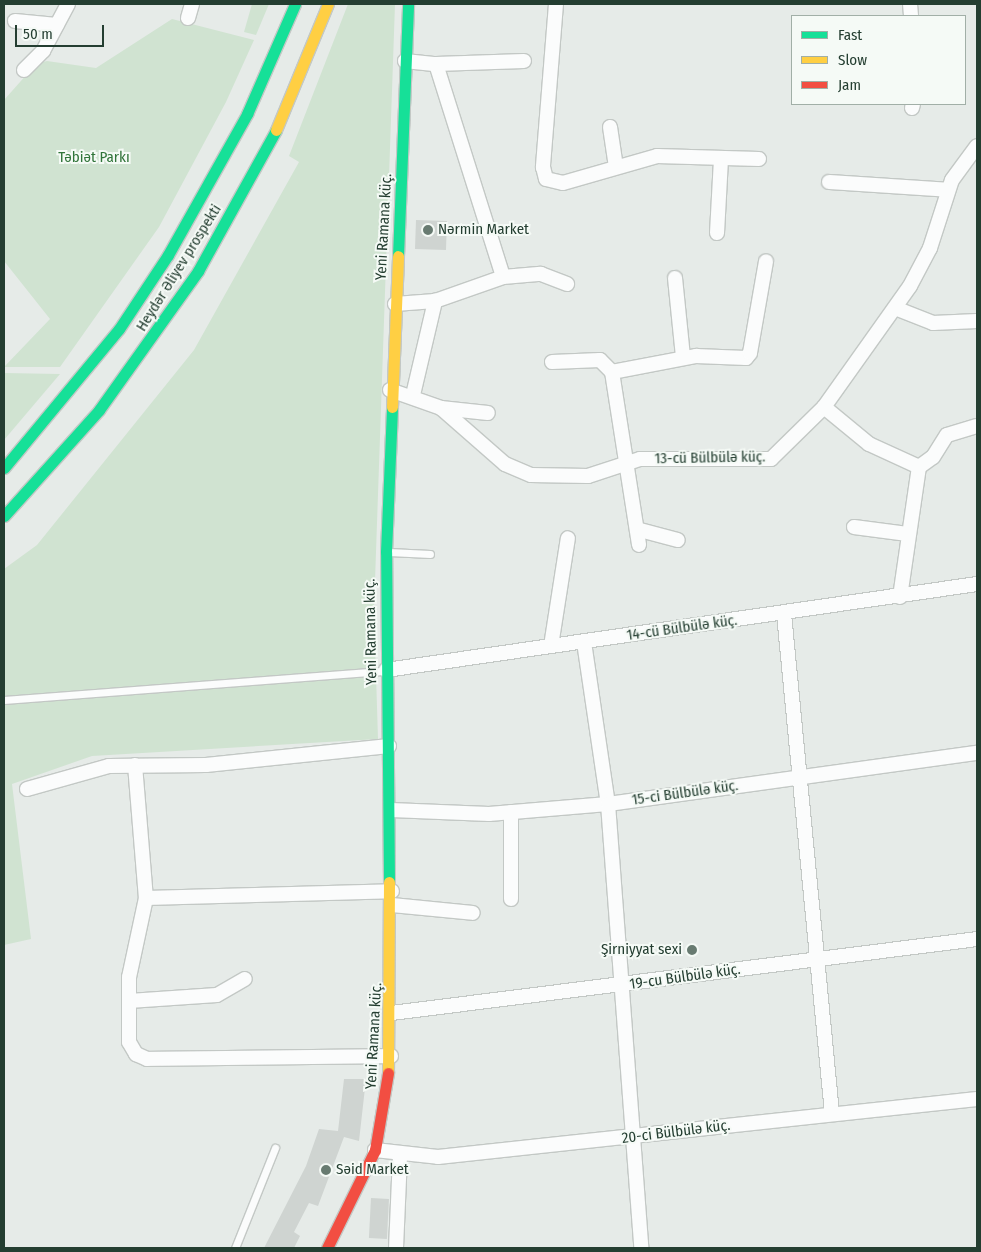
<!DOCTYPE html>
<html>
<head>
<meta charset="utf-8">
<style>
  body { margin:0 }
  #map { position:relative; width:981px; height:1252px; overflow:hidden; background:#e6ebe8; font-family:"Fira Sans Condensed",sans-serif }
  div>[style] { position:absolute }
  .green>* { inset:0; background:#d0e3d1 }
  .building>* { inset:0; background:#cfd4d1; transform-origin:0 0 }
  .roads { filter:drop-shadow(1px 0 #c3c8c5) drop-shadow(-1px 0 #c3c8c5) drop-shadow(0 1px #c3c8c5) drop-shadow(0 -1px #c3c8c5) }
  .lane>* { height:7px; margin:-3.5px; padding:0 3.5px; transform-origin:3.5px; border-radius:3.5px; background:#fbfcfc }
  .street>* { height:14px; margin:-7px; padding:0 7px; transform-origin:7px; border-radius:7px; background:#fbfcfc }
  .fast>* { height:11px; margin:-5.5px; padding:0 5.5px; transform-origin:5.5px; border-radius:5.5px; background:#16e098 }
  .slow>* { height:11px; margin:-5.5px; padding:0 5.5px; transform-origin:5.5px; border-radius:5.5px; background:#ffcf43 }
  .jam>* { height:11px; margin:-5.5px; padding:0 5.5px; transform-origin:5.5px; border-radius:5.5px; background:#f24e42 }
  .dots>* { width:14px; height:14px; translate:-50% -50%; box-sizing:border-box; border:2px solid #f5faf6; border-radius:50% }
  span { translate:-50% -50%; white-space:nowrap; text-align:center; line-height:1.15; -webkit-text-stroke:4px #f5faf6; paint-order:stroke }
  .park-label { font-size:15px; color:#307439 }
  .street-label { font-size:15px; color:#243e31 }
  .poi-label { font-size:15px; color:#243e31 }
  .left { translate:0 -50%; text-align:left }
  .right { translate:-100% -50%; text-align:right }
  .frame { position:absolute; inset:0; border:5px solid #243e31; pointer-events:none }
  .legend { position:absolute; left:791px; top:15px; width:175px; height:90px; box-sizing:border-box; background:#f5faf6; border:1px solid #a1afa7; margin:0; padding:6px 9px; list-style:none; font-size:15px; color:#243e31 }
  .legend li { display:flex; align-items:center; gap:10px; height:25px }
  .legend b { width:25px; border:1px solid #a1afa7 }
  .scale { position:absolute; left:15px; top:25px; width:89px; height:22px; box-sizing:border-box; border:2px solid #243e31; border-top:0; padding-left:6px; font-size:15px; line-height:18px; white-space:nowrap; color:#243e31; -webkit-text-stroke:4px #f5faf6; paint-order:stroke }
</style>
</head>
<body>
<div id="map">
  <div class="green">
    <div style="clip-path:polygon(252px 4px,269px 4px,256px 35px,244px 32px)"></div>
    <div style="clip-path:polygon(348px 4px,395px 4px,374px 610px,378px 739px,92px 756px,12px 784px,31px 939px,4px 945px,4px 569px,37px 545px,194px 350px,299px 162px,289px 156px)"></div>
    <div style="clip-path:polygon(172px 19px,254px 40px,226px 102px,159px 227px,60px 367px,4px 367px,50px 319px,4px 261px,4px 100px,36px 64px,47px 61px,96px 68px)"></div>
    <div style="clip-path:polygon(4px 373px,60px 374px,4px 440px)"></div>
  </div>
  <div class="building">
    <div style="left:416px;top:220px;width:31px;height:29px;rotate:2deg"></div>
    <div style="clip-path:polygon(344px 1079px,366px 1079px,359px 1141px,344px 1137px,318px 1206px,309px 1203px,294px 1232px,300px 1236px,294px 1248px,264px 1248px,306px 1166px,319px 1129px,338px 1131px)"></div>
    <div style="left:371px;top:1198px;width:18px;height:40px;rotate:3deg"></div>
  </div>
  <div class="roads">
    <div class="lane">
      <div style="left:389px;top:552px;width:41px;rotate:2.8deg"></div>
      <div style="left:4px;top:700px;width:382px;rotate:-4.4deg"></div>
      <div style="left:235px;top:1248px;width:108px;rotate:-68.2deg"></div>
    </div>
    <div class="street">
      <div style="left:556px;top:4px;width:164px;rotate:94.6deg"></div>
      <div style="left:543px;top:167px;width:12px;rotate:76deg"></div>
      <div style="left:546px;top:179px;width:17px;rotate:13deg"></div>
      <div style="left:563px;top:183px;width:98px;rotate:-16deg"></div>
      <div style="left:657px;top:156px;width:102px;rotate:1.7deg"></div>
      <div style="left:910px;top:4px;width:12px;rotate:85deg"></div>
      <div style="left:188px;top:18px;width:15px;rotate:-74deg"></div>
      <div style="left:15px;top:21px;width:42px;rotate:5.4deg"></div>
      <div style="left:405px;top:61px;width:31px;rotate:6deg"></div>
      <div style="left:436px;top:64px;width:88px;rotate:-2deg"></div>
      <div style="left:436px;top:64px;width:223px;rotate:72.5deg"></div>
      <div style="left:24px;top:70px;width:27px;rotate:-45deg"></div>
      <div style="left:43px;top:51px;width:53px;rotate:-62deg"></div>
      <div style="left:912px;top:108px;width:4px;rotate:-76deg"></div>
      <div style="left:610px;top:127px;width:40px;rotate:81.5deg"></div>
      <div style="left:829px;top:182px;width:119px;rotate:3.8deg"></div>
      <div style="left:717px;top:233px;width:75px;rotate:-86.9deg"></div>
      <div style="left:675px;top:278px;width:79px;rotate:84.2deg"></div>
      <div style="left:395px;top:304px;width:40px;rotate:-4.3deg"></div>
      <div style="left:435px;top:301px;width:72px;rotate:-19.4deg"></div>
      <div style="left:503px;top:277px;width:38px;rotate:-5deg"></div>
      <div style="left:541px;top:274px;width:28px;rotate:21deg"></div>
      <div style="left:895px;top:308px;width:41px;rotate:21.5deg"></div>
      <div style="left:933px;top:323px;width:44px;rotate:-2.6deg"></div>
      <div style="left:552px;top:362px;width:48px;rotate:-2.4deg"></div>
      <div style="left:600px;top:360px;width:17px;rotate:45deg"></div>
      <div style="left:612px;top:372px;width:175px;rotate:81.1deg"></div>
      <div style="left:612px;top:372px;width:86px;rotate:-10.8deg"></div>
      <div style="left:696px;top:356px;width:50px;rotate:2.3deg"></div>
      <div style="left:746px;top:358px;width:6px;rotate:-51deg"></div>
      <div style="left:750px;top:353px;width:93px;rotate:-80.1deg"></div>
      <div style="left:390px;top:390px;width:54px;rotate:19.4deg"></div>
      <div style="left:441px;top:408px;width:85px;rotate:41.2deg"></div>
      <div style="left:505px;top:464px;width:28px;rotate:23deg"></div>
      <div style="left:531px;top:475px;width:57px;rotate:1deg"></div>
      <div style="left:588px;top:476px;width:55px;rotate:-18.1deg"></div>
      <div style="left:640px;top:459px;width:131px"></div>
      <div style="left:771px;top:459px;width:74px;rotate:-44.5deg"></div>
      <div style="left:824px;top:407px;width:148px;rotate:-54.6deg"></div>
      <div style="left:910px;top:286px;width:43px;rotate:-62.2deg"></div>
      <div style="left:930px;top:248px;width:71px;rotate:-72.1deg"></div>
      <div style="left:952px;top:180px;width:42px;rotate:-53.7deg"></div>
      <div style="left:413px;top:395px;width:97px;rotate:-76.8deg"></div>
      <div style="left:824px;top:407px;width:58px;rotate:39.4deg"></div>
      <div style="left:869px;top:444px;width:55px;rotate:24.7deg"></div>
      <div style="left:919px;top:467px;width:17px;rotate:-36deg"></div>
      <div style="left:933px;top:457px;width:26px;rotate:-58deg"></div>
      <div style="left:947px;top:435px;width:31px;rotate:-17deg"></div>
      <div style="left:441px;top:408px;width:47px;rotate:6.1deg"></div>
      <div style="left:854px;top:527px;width:54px;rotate:7.4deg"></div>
      <div style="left:640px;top:530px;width:39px;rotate:15deg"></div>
      <div style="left:900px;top:597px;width:131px;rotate:-81.7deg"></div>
      <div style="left:784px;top:614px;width:501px;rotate:84.51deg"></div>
      <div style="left:584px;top:642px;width:164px;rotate:81.6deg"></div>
      <div style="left:608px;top:804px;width:445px;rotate:85.7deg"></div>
      <div style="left:551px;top:646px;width:109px;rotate:-81.1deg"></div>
      <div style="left:386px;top:670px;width:597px;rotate:-8.28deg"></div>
      <div style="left:135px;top:765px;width:133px;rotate:85.3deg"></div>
      <div style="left:146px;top:898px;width:81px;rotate:102.1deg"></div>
      <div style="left:129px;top:977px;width:65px;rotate:90deg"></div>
      <div style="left:129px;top:1042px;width:14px;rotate:60deg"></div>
      <div style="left:136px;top:1054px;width:12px;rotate:24deg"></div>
      <div style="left:147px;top:1059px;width:244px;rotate:-0.7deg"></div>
      <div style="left:27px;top:789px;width:85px;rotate:-15.7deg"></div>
      <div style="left:109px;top:766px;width:97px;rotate:-0.6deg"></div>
      <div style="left:206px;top:765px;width:184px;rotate:-5.9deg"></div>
      <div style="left:391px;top:810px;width:98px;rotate:2.3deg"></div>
      <div style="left:489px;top:814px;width:119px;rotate:-4.8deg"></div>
      <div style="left:608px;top:804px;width:373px;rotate:-7.9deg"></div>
      <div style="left:146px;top:898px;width:246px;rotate:-1.6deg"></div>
      <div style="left:511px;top:899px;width:87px;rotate:-90deg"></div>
      <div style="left:392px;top:905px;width:81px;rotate:5.6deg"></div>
      <div style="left:129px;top:1001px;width:88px;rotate:-3.9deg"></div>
      <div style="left:217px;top:995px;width:32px;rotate:-30deg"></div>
      <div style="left:392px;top:1013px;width:590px;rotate:-7.21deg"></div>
      <div style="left:375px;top:1150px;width:63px;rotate:6.3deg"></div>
      <div style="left:438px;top:1157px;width:542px;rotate:-6.14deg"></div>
      <div style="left:396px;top:1248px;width:92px;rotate:-87.5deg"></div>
    </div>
    <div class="fast">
      <div style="left:398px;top:256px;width:252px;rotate:-87.7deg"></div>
      <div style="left:4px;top:468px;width:180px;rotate:-50.4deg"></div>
      <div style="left:119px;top:329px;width:89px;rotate:-56.5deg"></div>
      <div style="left:168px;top:255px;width:162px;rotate:-60.7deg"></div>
      <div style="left:247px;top:114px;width:120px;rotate:-66.4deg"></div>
      <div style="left:4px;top:516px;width:142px;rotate:-48.1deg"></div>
      <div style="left:99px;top:410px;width:171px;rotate:-54.5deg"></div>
      <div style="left:198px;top:271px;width:161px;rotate:-61deg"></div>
      <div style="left:389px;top:882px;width:330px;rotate:-90.5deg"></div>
      <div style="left:386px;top:552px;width:145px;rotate:-87.6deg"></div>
    </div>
    <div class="slow">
      <div style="left:276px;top:130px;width:136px;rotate:-67.6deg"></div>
      <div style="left:392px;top:407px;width:151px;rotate:-87.7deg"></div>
      <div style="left:388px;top:1073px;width:191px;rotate:-89.7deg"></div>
    </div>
    <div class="jam">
      <div style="left:327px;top:1248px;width:109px;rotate:-63.9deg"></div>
      <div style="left:375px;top:1150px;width:78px;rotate:-80.4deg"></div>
    </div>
  </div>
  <div class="dots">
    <div style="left:428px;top:230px;background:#687b71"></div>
    <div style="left:692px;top:950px;background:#687b71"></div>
    <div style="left:326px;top:1170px;background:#687b71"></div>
  </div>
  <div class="park-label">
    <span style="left:94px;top:158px">Təbiət Parkı</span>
  </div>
  <div class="street-label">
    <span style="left:384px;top:227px;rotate:-87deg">Yeni Ramana küç.</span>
    <span style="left:179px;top:268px;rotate:-58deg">Heydər Əliyev prospekti</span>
    <span style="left:710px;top:458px;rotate:-1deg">13-cü Bülbülə küç.</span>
    <span style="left:682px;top:628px;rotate:-8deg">14-cü Bülbülə küç.</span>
    <span style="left:371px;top:632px;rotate:-91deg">Yeni Ramana küç.</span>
    <span style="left:685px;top:793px;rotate:-8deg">15-ci Bülbülə küç.</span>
    <span style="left:685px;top:977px;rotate:-8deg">19-cu Bülbülə küç.</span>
    <span style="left:374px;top:1036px;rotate:-87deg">Yeni Ramana küç.</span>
    <span style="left:676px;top:1132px;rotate:-7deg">20-ci Bülbülə küç.</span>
  </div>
  <div class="poi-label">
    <span class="left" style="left:438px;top:230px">Nərmin Market</span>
    <span class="right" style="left:682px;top:950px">Şirniyyat sexi</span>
    <span class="left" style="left:336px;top:1170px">Səid Market</span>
  </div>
  <div class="frame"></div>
  <ul class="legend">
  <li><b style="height:6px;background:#16e098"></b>Fast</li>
  <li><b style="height:6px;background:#ffcf43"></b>Slow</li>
  <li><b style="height:6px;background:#f24e42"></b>Jam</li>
  </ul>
  <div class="scale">50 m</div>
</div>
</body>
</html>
